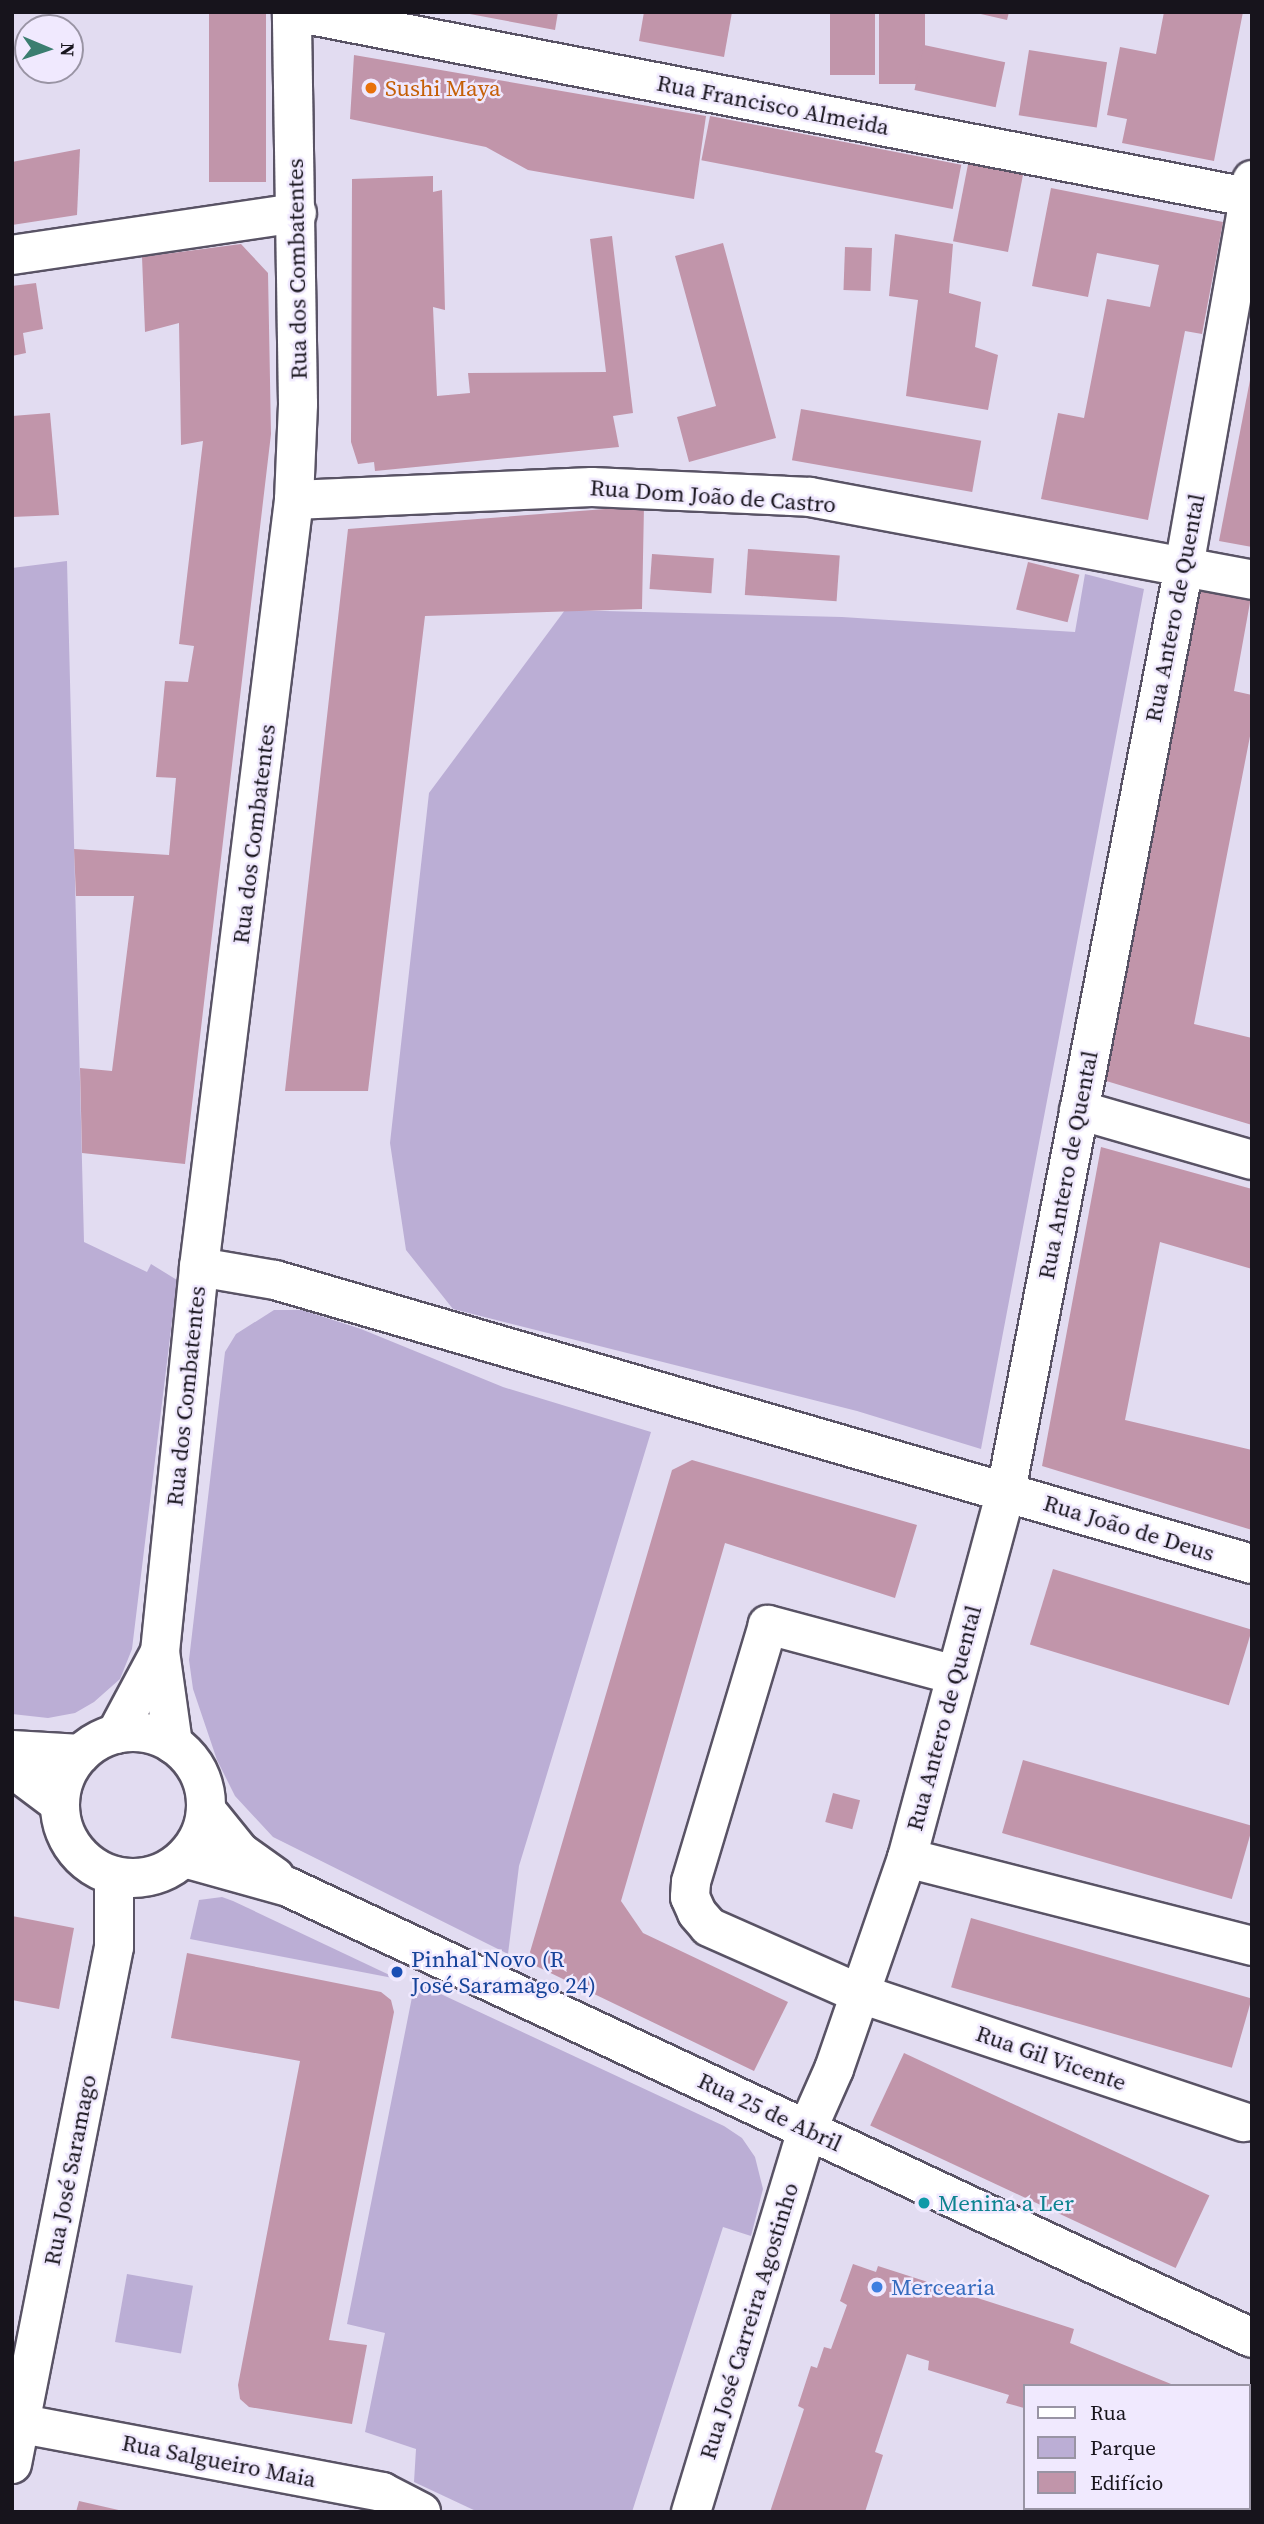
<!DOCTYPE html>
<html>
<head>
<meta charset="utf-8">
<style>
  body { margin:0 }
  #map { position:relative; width:1264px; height:2524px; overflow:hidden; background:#e2dcf1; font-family:"Source Serif 4",serif }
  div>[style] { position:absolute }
  .green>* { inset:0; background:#bbaed5; transform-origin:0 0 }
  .building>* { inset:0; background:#c195aa; transform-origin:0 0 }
  .roads { filter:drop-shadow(2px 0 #595365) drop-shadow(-2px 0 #595365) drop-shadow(0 2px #595365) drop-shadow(0 -2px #595365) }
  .minor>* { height:38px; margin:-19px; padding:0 19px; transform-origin:19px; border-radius:19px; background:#fff }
  .tertiary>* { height:38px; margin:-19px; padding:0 19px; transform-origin:19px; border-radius:19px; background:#fff }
  .tertiary>.ring { margin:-19px; padding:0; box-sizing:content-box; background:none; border:38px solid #fff; border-radius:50% }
  .dots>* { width:19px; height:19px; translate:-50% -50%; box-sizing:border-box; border:4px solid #f0e9fe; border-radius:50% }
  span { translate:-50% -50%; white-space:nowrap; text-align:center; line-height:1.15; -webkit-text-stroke:5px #f0e9fe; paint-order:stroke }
  .food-label { font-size:23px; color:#c56008 }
  .left { translate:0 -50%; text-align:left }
  .street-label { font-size:23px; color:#17141c }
  .transit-label { font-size:23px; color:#164399 }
  .culture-label { font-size:23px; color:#0d838f }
  .shop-label { font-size:23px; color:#366cbe }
  .frame { position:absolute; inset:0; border:14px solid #17141c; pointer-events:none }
  .legend { position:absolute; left:1023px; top:2384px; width:228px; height:126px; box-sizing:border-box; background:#f0e9fe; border:2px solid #9994a4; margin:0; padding:9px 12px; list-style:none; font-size:21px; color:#17141c }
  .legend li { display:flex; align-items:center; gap:14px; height:35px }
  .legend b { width:35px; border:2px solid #9994a4 }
  .north { position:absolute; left:14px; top:14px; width:70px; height:70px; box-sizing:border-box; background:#f0e9fe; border:2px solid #9994a4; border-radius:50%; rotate:92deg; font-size:19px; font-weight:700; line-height:28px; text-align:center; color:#17141c }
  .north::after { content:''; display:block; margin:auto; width:24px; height:32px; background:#3b7e70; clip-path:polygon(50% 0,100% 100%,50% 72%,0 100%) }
</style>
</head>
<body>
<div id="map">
  <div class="green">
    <div style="clip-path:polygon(67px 561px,84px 1242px,147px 1272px,151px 1264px,177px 1280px,132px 1649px,120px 1679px,94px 1702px,75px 1713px,48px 1718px,12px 1714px,12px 568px)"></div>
    <div style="clip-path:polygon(1085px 574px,1144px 589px,981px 1449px,857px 1411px,453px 1309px,406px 1250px,390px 1143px,429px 793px,565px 610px,842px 617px,1075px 632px)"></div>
    <div style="clip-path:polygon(274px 1310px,302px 1310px,361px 1329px,503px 1387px,651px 1432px,519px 1866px,508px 1954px,273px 1837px,235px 1796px,217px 1760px,193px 1689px,189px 1660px,225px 1352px,236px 1334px)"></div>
    <div style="clip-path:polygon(222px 1897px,233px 1901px,398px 1979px,190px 1939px,199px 1900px)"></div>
    <div style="clip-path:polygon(415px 1982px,724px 2126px,742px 2138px,755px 2157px,763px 2189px,751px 2236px,723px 2227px,632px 2512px,478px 2512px,414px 2482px,416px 2449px,365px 2432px,385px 2333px,347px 2324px)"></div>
    <div style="left:127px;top:2274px;width:67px;height:69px;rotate:10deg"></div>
  </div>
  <div class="building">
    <div style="left:209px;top:12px;width:57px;height:170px"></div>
    <div style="clip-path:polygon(459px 12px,558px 12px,555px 30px)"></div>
    <div style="clip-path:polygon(644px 12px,732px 12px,724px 57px,639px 41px)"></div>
    <div style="left:830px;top:12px;width:45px;height:63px"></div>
    <div style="left:879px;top:12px;width:46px;height:72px"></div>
    <div style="clip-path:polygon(972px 12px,1009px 12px,1007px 20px)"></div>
    <div style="clip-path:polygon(1164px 12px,1243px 12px,1214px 161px,1122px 143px,1127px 119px,1107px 115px,1120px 47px,1156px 54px)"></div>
    <div style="left:924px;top:45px;width:83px;height:46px;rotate:12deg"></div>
    <div style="left:1029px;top:50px;width:79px;height:66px;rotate:9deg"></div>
    <div style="clip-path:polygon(354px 55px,706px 116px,694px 199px,528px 170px,486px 147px,350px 119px)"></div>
    <div style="left:710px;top:116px;width:256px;height:45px;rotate:11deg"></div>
    <div style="clip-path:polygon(80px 149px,77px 215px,12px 225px,12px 162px)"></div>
    <div style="left:970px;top:154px;width:56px;height:89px;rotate:11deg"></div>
    <div style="clip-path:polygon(433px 176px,433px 192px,442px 190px,445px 310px,433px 307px,437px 396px,470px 393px,468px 373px,606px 372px,590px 239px,612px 236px,633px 413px,613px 416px,619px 447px,375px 471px,374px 462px,358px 464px,351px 442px,352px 179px)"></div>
    <div style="clip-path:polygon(1051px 188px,1223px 222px,1202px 334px,1185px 331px,1148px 520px,1041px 499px,1058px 413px,1084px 418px,1107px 299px,1150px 307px,1159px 265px,1097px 253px,1088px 297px,1032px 286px)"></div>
    <div style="clip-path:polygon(895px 234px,953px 244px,949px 293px,981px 302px,975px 347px,998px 355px,988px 410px,906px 396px,918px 300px,889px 296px)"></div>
    <div style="clip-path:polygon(723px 243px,776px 438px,689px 462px,677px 417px,716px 406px,675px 256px)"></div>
    <div style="clip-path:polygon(241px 244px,268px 273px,271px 434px,185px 1164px,82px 1153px,80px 1068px,112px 1071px,134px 896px,76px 896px,74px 849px,169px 855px,176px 778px,156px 777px,165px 681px,188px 682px,194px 646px,179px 644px,203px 441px,181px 445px,179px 323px,145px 332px,142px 257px)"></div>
    <div style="left:845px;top:247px;width:27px;height:43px;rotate:2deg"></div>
    <div style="clip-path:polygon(36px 283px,43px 329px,23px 333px,26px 353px,12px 356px,12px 286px)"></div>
    <div style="clip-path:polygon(1250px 380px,1252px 380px,1252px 547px,1219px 541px)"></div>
    <div style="left:801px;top:409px;width:183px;height:52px;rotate:10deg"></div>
    <div style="clip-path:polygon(50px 413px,59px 515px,12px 517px,12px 416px)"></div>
    <div style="clip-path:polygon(644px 506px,642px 609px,425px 616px,368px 1091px,285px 1091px,348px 529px)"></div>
    <div style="left:748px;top:549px;width:92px;height:46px;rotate:4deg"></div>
    <div style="left:652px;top:554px;width:62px;height:35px;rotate:4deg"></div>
    <div style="left:1028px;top:562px;width:53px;height:49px;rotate:14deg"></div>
    <div style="clip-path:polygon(1201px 586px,1251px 597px,1234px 691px,1252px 695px,1252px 726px,1194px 1024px,1252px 1038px,1252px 1125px,1103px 1080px)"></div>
    <div style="clip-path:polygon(1101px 1147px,1252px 1189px,1252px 1269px,1160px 1242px,1125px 1420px,1252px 1450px,1252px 1530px,1042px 1466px)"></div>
    <div style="clip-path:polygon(692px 1460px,917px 1525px,895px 1598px,725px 1543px,621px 1901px,643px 1933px,788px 2002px,754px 2071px,536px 1966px,530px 1952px,672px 1470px)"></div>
    <div style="left:1053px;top:1569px;width:208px;height:79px;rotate:17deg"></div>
    <div style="left:1023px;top:1760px;width:239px;height:76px;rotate:16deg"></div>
    <div style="left:833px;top:1793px;width:28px;height:30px;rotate:15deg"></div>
    <div style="clip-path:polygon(12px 1916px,74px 1928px,59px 2009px,12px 2000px)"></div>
    <div style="left:971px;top:1918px;width:292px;height:72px;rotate:16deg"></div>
    <div style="clip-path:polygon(187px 1953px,381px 1992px,391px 2000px,394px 2012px,329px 2340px,367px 2345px,352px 2424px,249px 2407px,240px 2399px,238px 2385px,300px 2061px,171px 2038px)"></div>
    <div style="left:904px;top:2053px;width:337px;height:80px;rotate:25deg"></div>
    <div style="clip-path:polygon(853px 2264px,876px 2272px,878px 2266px,1074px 2329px,1070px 2343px,1176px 2386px,1024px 2386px,1024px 2408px,1006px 2403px,1009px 2395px,928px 2370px,929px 2361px,907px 2354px,875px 2452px,883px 2455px,865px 2512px,770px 2512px,804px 2409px,798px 2406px,811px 2366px,817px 2368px,824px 2347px,831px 2349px,847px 2305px,840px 2301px)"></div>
    <div style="clip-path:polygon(1248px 2428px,1252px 2512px,1168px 2512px,1248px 2508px)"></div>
    <div style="clip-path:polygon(79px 2501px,123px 2511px,123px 2512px,76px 2512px)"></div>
  </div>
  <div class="roads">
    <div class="minor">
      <div style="left:295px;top:12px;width:975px;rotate:11deg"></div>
      <div style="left:12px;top:255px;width:288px;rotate:-8.4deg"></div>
      <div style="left:294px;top:500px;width:298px;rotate:-2.5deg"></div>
      <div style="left:592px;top:487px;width:218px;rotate:2.6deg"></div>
      <div style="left:810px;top:497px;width:450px;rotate:10.6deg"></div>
      <div style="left:1079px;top:1110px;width:180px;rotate:16.1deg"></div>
      <div style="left:199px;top:1267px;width:77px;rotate:9.7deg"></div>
      <div style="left:275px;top:1280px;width:1017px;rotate:16.21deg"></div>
      <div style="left:955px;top:1675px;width:194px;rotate:-165deg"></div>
      <div style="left:768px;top:1625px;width:268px;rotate:106.7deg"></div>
      <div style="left:691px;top:1882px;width:15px;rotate:94deg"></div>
      <div style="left:690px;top:1897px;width:17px;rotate:66deg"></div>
      <div style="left:697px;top:1913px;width:18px;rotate:49deg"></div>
      <div style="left:709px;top:1927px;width:163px;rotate:23.9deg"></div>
      <div style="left:858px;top:1993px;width:407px;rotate:18.5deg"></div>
      <div style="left:116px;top:1734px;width:93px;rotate:-61.8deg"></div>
      <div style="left:173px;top:1744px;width:93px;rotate:-98deg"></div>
      <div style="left:160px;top:1652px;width:387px;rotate:-84.2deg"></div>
      <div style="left:199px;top:1267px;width:773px;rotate:-82.94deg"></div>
      <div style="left:294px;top:500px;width:96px;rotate:-87.6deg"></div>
      <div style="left:298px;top:404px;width:392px;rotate:-90.9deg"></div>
      <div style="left:907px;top:1858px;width:356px;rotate:14.3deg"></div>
      <div style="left:12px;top:2422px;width:377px;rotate:10.7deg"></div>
      <div style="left:382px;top:2492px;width:44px;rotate:27.1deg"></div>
      <div style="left:12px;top:2464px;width:527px;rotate:-78.84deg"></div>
      <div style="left:114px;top:1947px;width:71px;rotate:-90deg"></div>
      <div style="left:691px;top:2512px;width:399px;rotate:-73.1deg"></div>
      <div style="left:807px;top:2130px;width:67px;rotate:-66.1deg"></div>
      <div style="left:834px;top:2069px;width:223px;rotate:-70.9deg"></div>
      <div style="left:907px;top:1858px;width:380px;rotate:-74.9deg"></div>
      <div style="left:1006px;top:1491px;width:941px;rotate:-79.1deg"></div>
      <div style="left:1184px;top:567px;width:393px;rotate:-80deg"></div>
    </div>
    <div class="tertiary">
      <div class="ring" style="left:60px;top:1732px;width:108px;height:108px"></div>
      <div style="left:12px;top:1750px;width:69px;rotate:3.3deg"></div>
      <div style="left:12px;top:1768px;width:60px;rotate:36.9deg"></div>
      <div style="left:206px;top:1810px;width:54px;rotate:51deg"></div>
      <div style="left:240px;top:1852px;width:43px;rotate:35.5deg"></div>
      <div style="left:184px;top:1858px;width:108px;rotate:15.6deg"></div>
      <div style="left:288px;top:1887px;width:1064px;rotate:25.07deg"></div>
    </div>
  </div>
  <div class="dots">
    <div style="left:371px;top:88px;background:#e8710a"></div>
    <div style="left:397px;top:1972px;background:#1a4fb4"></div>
    <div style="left:924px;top:2203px;background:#0f9aa8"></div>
    <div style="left:877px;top:2287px;background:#3f7fe0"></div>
  </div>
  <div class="food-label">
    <span class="left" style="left:385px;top:88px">Sushi Maya</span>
  </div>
  <div class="street-label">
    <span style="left:773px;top:105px;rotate:11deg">Rua Francisco Almeida</span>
    <span style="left:297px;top:269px;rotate:-91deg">Rua dos Combatentes</span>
    <span style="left:713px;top:496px;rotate:4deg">Rua Dom João de Castro</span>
    <span style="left:1175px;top:608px;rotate:-79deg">Rua Antero de Quental</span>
    <span style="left:254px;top:834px;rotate:-83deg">Rua dos Combatentes</span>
    <span style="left:1068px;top:1165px;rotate:-79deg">Rua Antero de Quental</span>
    <span style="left:186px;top:1396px;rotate:-84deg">Rua dos Combatentes</span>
    <span style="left:1129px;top:1528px;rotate:17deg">Rua João de Deus</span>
    <span style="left:944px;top:1718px;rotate:-75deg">Rua Antero de Quental</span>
    <span style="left:1051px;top:2058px;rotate:19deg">Rua Gil Vicente</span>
    <span style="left:770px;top:2112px;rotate:25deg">Rua 25 de Abril</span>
    <span style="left:70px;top:2170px;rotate:-79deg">Rua José Saramago</span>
    <span style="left:749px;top:2321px;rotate:-73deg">Rua José Carreira Agostinho</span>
    <span style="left:219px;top:2461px;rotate:11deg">Rua Salgueiro Maia</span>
  </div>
  <div class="transit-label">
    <span class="left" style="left:411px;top:1972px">Pinhal Novo (R<br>José Saramago 24)</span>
  </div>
  <div class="culture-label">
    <span class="left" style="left:938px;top:2203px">Menina a Ler</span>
  </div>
  <div class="shop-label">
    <span class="left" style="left:891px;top:2287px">Mercearia</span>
  </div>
  <div class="frame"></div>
  <ul class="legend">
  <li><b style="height:9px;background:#fff"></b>Rua</li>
  <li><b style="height:19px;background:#bbaed5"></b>Parque</li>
  <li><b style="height:19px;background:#c195aa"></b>Edifício</li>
  </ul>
  <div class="north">N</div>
</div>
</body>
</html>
